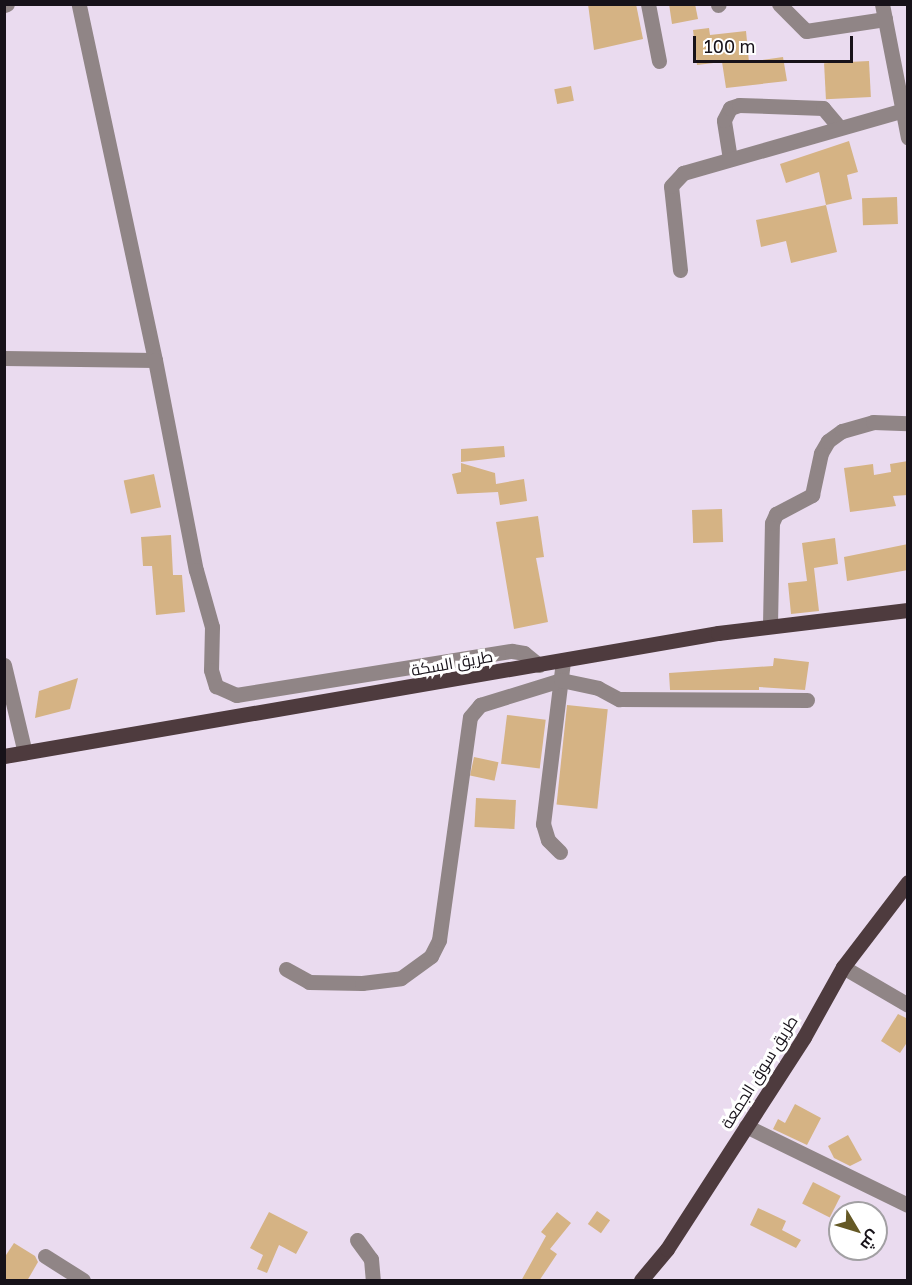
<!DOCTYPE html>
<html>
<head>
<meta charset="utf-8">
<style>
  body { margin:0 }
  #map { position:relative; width:912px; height:1285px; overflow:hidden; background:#eadbef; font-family:"Golos Text",Cairo,sans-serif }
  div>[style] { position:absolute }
  .building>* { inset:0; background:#d5b384; transform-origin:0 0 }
  .minor>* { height:15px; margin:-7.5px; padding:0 7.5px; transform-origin:7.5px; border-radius:7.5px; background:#908586 }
  .major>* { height:15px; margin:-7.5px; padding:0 7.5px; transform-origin:7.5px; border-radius:7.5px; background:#4e3b3e }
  span { translate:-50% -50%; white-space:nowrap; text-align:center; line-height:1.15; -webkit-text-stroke:6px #fff; paint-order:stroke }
  .street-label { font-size:16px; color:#171219 }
  .frame { position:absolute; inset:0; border:6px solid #171219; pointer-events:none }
  .north { position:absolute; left:828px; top:1201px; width:60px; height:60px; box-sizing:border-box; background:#fff; border:2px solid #a2a0a3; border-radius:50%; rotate:128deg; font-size:16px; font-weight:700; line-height:24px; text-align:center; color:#171219 }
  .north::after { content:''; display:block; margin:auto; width:21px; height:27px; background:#655925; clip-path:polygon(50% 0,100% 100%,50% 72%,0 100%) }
  .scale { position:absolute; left:693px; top:36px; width:160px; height:27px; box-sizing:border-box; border:3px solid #171219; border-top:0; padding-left:8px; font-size:18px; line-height:21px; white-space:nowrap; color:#171219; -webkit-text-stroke:4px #fff; paint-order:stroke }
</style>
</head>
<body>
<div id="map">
  <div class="building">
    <div style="clip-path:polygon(588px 4px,636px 4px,643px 39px,594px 50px)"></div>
    <div style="clip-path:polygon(669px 4px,695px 4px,698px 19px,672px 24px)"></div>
    <div style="clip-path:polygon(709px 28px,710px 35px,746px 31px,749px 62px,783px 57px,787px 81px,726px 88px,722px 62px,697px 65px,693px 30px)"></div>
    <div style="left:869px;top:61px;width:36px;height:45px;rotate:87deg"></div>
    <div style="left:571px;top:86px;width:15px;height:17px;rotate:79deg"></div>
    <div style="clip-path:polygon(849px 141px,858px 172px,847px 175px,852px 199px,826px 205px,819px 172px,786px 183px,780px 164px)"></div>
    <div style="left:897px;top:197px;width:27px;height:35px;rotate:88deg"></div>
    <div style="clip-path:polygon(826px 205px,837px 252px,791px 263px,786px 241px,761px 247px,756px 220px)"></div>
    <div style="clip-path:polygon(504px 446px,505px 457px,461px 462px,461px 449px)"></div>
    <div style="clip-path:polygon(908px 461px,908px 495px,893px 496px,896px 506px,850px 512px,844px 468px,873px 464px,874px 475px,891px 472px,890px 464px)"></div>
    <div style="clip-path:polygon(461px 463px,495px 473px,496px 484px,524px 479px,527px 501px,500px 505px,498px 492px,457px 494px,452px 474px,461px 472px)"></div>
    <div style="left:154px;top:474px;width:34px;height:31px;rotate:78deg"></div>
    <div style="left:722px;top:509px;width:33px;height:30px;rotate:88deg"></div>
    <div style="clip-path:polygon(538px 516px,544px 557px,536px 558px,548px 622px,514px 629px,496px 522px)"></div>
    <div style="clip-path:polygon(171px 535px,173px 575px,182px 575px,185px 612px,156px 615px,152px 566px,143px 566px,141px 537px)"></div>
    <div style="clip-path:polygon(835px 538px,838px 564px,814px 568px,819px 611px,791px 614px,788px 583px,807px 581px,802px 543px)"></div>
    <div style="clip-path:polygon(908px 544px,908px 570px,847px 581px,844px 557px)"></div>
    <div style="clip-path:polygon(774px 658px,809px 662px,805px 690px,759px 687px,759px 690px,670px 690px,669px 673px,773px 666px)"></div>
    <div style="clip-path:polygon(78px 678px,70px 709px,35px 718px,39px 691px)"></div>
    <div style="left:567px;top:705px;width:41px;height:100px;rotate:6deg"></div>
    <div style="left:507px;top:715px;width:39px;height:49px;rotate:7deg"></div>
    <div style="left:474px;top:757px;width:25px;height:19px;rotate:12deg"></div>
    <div style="left:476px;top:798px;width:40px;height:29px;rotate:3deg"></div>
    <div style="clip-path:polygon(898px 1014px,908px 1019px,908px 1041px,900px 1053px,881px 1041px)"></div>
    <div style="clip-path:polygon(795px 1104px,821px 1118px,807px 1145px,773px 1129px,778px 1119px,785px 1123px)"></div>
    <div style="clip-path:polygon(848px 1135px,862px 1160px,850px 1166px,834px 1158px,828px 1146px)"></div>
    <div style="left:813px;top:1182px;width:31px;height:24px;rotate:27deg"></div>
    <div style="clip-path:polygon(758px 1208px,786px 1221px,782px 1230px,801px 1240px,796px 1248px,750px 1225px)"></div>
    <div style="left:597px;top:1211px;width:16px;height:16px;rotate:35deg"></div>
    <div style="clip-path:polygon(269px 1212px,308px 1232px,296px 1254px,279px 1245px,267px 1273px,257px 1269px,263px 1255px,250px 1248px)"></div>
    <div style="clip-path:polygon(557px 1212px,571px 1223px,550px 1249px,557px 1254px,539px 1281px,521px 1281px,546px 1236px,541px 1232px)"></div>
    <div style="clip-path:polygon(14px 1243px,35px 1256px,38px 1262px,27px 1281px,4px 1281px,4px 1258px)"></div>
  </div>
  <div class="minor">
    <div style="left:648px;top:4px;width:58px;rotate:79.1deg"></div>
    <div style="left:779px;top:4px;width:38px;rotate:45deg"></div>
    <div style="left:806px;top:31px;width:80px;rotate:-8.6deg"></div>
    <div style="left:882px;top:4px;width:136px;rotate:79deg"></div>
    <div style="left:4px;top:5px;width:3px;rotate:-18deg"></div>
    <div style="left:718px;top:5px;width:1px;rotate:-45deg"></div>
    <div style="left:730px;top:159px;width:39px;rotate:-99deg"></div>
    <div style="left:724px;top:120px;width:13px;rotate:-63deg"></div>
    <div style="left:730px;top:108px;width:9px;rotate:-18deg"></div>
    <div style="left:739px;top:105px;width:84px;rotate:2deg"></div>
    <div style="left:823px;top:108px;width:25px;rotate:50deg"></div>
    <div style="left:680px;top:270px;width:84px;rotate:-96.1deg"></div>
    <div style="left:671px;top:186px;width:18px;rotate:-47deg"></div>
    <div style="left:683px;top:173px;width:227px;rotate:-15.9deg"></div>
    <div style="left:4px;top:358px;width:151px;rotate:0.8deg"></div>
    <div style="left:155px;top:360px;width:364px;rotate:-102.1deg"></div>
    <div style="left:155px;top:360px;width:214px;rotate:79deg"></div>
    <div style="left:196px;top:570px;width:59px;rotate:74.3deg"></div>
    <div style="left:212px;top:627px;width:43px;rotate:91.3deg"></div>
    <div style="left:211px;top:670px;width:17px;rotate:73deg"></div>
    <div style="left:216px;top:686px;width:22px;rotate:24deg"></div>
    <div style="left:236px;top:695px;width:279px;rotate:-9.1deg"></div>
    <div style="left:512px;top:651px;width:12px;rotate:9deg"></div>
    <div style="left:524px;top:653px;width:19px;rotate:39deg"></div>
    <div style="left:770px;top:625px;width:102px;rotate:-88.9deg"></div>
    <div style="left:772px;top:523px;width:10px;rotate:-66deg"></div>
    <div style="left:776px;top:514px;width:41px;rotate:-27.8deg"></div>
    <div style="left:812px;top:495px;width:43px;rotate:-77.9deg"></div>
    <div style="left:821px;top:453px;width:14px;rotate:-60deg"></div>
    <div style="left:828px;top:441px;width:17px;rotate:-36deg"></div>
    <div style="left:842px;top:431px;width:32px;rotate:-16deg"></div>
    <div style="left:873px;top:422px;width:35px;rotate:2deg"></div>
    <div style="left:4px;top:665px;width:90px;rotate:76.6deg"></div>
    <div style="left:560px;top:852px;width:17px;rotate:-135deg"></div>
    <div style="left:548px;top:840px;width:17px;rotate:-107deg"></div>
    <div style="left:543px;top:824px;width:165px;rotate:-83deg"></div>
    <div style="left:843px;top:967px;width:75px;rotate:30.3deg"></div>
    <div style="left:286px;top:969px;width:26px;rotate:29deg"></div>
    <div style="left:309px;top:982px;width:53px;rotate:1.1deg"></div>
    <div style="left:362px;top:983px;width:39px;rotate:-7deg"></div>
    <div style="left:401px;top:978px;width:37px;rotate:-36deg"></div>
    <div style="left:431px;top:956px;width:18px;rotate:-63deg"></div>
    <div style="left:439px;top:940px;width:225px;rotate:-82.1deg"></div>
    <div style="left:470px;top:717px;width:16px;rotate:-50deg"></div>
    <div style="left:480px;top:705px;width:85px;rotate:-17.2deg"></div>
    <div style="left:561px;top:680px;width:38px;rotate:12deg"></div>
    <div style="left:598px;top:688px;width:24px;rotate:28deg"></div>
    <div style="left:619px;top:699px;width:188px;rotate:0.3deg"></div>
    <div style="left:746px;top:1126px;width:180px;rotate:26deg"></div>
    <div style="left:357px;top:1240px;width:24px;rotate:54deg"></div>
    <div style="left:371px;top:1259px;width:21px;rotate:85deg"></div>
    <div style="left:45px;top:1256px;width:45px;rotate:32.3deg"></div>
  </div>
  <div class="major">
    <div style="left:4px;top:756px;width:725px;rotate:-9.77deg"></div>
    <div style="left:718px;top:633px;width:191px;rotate:-6.9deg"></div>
    <div style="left:641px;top:1280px;width:40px;rotate:-50deg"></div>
    <div style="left:667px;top:1249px;width:252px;rotate:-57.1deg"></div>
    <div style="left:804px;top:1037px;width:80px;rotate:-60.9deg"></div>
    <div style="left:843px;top:967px;width:107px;rotate:-52.6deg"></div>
  </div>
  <div class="street-label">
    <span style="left:452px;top:663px;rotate:-10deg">طريق السكة</span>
    <span style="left:759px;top:1072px;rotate:-58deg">طريق سوق الجمعة</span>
  </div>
  <div class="frame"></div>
  <div class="north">ش</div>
  <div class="scale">100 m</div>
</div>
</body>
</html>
